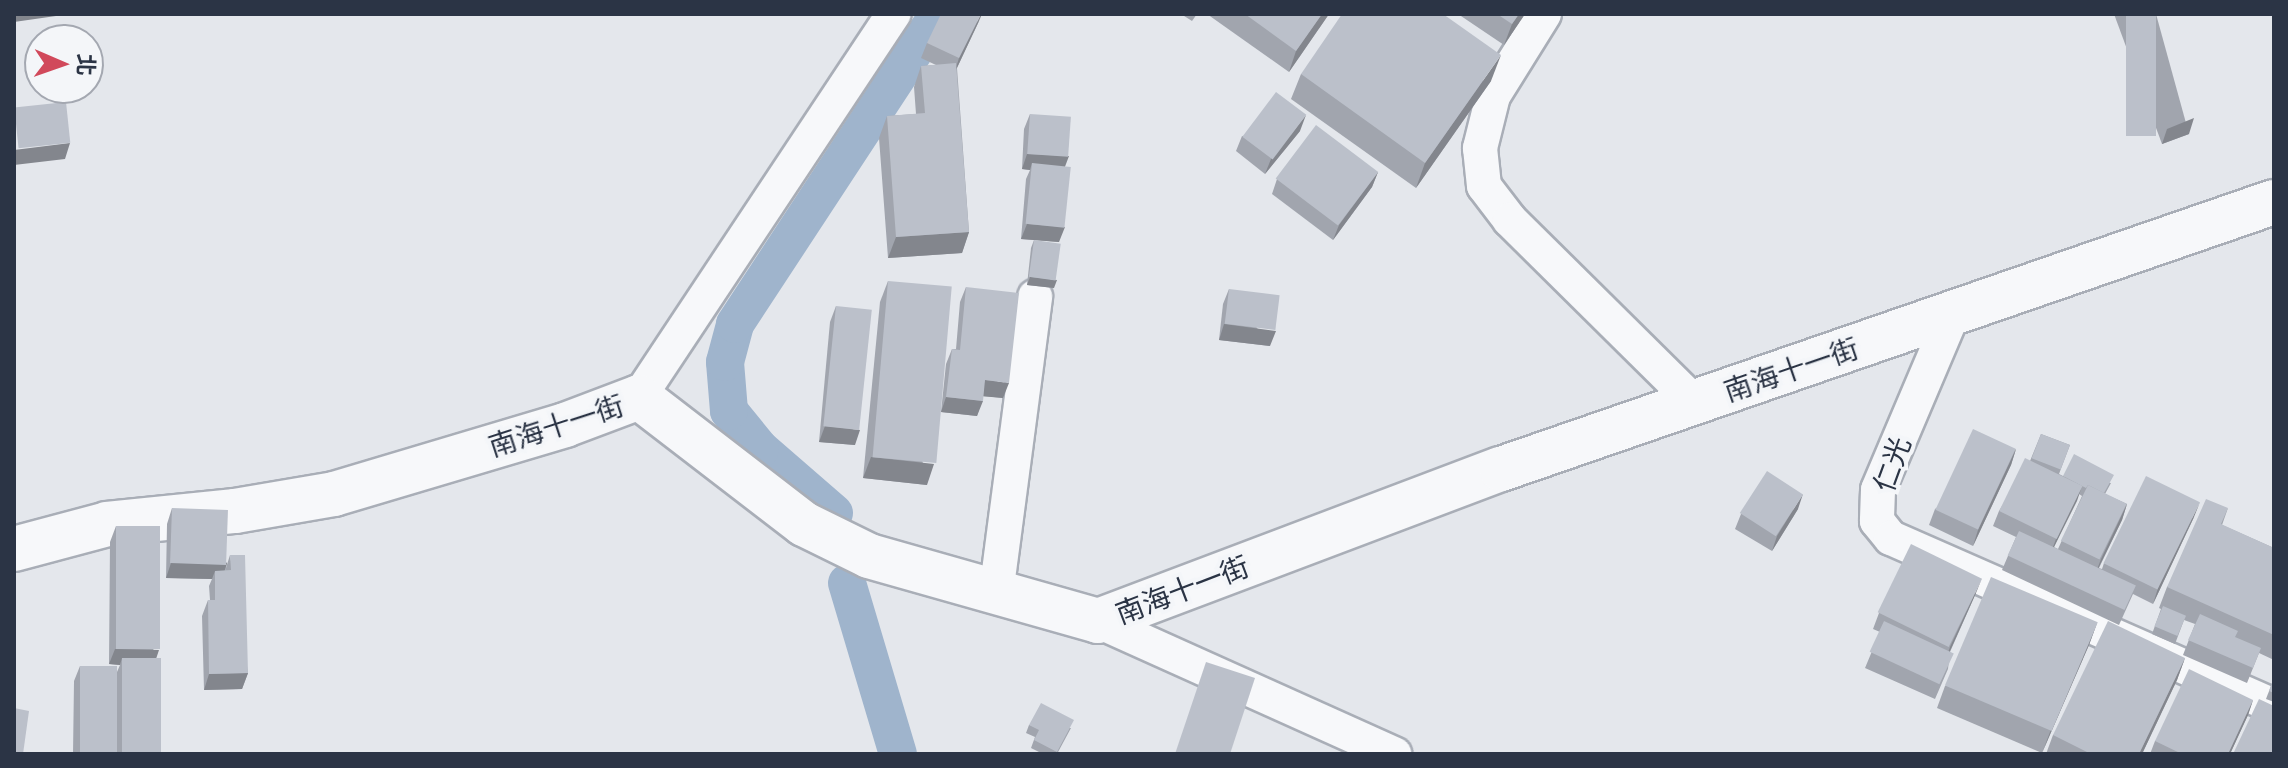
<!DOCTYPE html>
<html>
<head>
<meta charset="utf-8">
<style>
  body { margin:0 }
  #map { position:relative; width:2288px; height:768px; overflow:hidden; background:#e4e7ec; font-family:Lato,"Noto Sans TC",sans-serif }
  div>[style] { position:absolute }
  .canal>* { height:38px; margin:-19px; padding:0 19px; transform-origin:19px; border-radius:19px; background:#9fb4cc }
  .roads { filter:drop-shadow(2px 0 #a9aeb7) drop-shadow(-2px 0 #a9aeb7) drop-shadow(0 2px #a9aeb7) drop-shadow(0 -2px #a9aeb7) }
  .minor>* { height:34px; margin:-17px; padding:0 17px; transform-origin:17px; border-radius:17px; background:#f7f8fa }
  .tertiary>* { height:44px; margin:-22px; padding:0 22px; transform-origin:22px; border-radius:22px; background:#f7f8fa }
  .wall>* { inset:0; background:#a1a5ae }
  .shaded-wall>* { inset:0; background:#83868d }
  .building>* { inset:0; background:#bbc0ca; transform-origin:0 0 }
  span { translate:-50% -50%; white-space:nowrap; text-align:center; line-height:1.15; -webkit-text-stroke:8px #f4f6f9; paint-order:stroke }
  .street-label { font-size:28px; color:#2b3445 }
  .frame { position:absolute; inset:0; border:16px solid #2b3445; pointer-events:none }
  .north { position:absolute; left:24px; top:24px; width:80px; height:80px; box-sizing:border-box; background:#f4f6f9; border:2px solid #a4a8b1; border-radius:50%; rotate:92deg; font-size:22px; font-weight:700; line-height:32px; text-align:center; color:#2b3445 }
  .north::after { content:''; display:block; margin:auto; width:28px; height:36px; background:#d1495b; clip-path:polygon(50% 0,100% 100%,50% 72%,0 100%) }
</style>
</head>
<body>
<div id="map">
  <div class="canal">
    <div style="left:834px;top:513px;width:98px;rotate:-139.1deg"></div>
    <div style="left:760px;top:449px;width:49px;rotate:-129.2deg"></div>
    <div style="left:729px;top:411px;width:49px;rotate:-94.7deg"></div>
    <div style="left:725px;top:362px;width:39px;rotate:-75deg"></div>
    <div style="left:735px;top:324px;width:371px;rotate:-56.7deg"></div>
    <div style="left:847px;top:583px;width:178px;rotate:73.4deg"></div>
  </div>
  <div class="roads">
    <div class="minor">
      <div style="left:1544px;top:14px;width:97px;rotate:121.9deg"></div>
      <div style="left:1493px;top:96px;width:54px;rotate:104deg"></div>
      <div style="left:1480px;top:148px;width:38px;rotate:84deg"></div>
      <div style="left:1484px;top:186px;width:43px;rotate:52.6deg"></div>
      <div style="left:1510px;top:220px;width:259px;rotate:44.7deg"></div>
      <div style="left:1953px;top:313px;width:192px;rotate:113deg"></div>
      <div style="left:1878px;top:490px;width:31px;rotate:92deg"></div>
      <div style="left:1877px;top:521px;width:22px;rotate:51deg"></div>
      <div style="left:1891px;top:538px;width:418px;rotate:23.7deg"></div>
      <div style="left:639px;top:397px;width:460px;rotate:-56.4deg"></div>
      <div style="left:996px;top:594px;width:300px;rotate:-82.5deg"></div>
      <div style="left:1098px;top:621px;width:325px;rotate:24.2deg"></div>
    </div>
    <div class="tertiary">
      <div style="left:14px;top:549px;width:96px;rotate:-15deg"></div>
      <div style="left:107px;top:524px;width:129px;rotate:-5.8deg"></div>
      <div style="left:235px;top:511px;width:100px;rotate:-9.7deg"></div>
      <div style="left:334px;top:494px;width:241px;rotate:-16.6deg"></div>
      <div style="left:565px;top:425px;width:79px;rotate:-20.7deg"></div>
      <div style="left:639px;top:397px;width:208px;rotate:37.6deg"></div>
      <div style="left:804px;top:524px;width:72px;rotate:26.2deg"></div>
      <div style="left:869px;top:556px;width:238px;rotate:15.8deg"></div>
      <div style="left:1098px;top:621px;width:431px;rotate:-20.7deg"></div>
      <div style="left:1501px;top:469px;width:818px;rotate:-19.06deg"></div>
    </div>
  </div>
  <div class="wall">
    <div style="clip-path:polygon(1181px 14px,1197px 14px,1192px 21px)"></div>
    <div style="clip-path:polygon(1207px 14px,1329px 14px,1289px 72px)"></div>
    <div style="clip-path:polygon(1458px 14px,1525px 14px,1504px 45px)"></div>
    <div style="clip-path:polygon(2114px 14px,2156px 14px,2189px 134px,2162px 144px)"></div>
    <div style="clip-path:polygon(979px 21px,957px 68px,969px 232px,962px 253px,888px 258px,879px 138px,887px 116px,916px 114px,914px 87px,921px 66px,936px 65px,921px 58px,927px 43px)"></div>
    <div style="clip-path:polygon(1301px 74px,1491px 81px,1416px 188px,1291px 99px)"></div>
    <div style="clip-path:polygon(1030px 114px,1065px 166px,1059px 242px,1021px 239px,1026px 179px,1030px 170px,1022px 169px,1024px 129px)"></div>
    <div style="clip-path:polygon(1300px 131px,1265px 174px,1236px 151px,1242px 136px)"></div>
    <div style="clip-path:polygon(1378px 172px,1372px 187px,1333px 240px,1272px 194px,1277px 179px)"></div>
    <div style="clip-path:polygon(1034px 240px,1054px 288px,1027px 285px,1031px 248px)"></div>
    <div style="clip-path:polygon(888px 281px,927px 485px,863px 478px,880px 302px)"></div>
    <div style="clip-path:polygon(966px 287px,1003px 398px,983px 396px,977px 416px,941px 412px,946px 364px,952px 349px,956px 349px,960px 302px)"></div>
    <div style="clip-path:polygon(1229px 289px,1270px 346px,1219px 340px,1223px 304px)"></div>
    <div style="clip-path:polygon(836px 306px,855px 445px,819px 442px,830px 322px)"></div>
    <div style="clip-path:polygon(evenodd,2041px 434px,2070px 445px,2059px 474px,2063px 476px,2111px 483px,2105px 494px,2127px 504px,2122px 520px,2099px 568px,2102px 569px,2104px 563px,2194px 517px,2153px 604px,2133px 594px,2119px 625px,2002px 570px,2016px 537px,1993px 526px,1999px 511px,2030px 461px,2041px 434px,2079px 494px,2082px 496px,2058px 549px,2054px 547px,2079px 494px)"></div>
    <div style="clip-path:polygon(2016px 449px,2011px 465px,1973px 546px,1929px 525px,1935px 509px)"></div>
    <div style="clip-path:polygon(172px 508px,227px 563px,225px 571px,230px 555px,248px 673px,242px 689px,204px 690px,202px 616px,208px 600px,210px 600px,209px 586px,212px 579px,166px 578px,167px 524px)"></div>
    <div style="clip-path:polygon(2228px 508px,2222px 525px,2274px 548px,2274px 660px,2259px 653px,2247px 683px,2183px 655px,2195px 624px,2184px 620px,2175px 644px,2152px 634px,2161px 609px,2159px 608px,2167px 587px)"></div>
    <div style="clip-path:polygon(1798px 509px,1772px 551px,1735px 529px,1741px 514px)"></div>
    <div style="clip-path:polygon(116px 526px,156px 658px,160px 754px,73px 754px,74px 681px,80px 666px,117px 672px,120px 665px,109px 664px,110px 542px)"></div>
    <div style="clip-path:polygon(1976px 593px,1950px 652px,1948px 669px,1935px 699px,1865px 668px,1880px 632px,1873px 629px,1879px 613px)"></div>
    <div style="clip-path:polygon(2097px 623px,2089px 645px,2042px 753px,1937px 708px,1945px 686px)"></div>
    <div style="clip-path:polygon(2185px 658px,2177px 680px,2142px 754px,2046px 754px,2053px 735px)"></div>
    <div style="clip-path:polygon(2274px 678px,2274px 702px,2266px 699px)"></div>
    <div style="clip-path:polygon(2253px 700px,2248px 715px,2230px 754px,2150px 754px,2155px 741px)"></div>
    <div style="clip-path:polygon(1029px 725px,1071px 728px,1057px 754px,1043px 754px,1031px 748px,1035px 737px,1026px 733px)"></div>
  </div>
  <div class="shaded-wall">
    <div style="clip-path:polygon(14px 14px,70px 14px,14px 22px)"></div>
    <div style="clip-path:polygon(981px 14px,982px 14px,979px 21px,954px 74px,959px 58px)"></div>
    <div style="clip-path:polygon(1322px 14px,1329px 14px,1289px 72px,1296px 51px)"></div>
    <div style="clip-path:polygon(1519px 14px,1525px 14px,1504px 45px,1512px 24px)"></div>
    <div style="clip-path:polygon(1501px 55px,1491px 81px,1416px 188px,1425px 163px)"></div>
    <div style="clip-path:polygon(1306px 115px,1300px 131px,1265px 174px,1271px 159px)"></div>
    <div style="clip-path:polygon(2194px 118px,2189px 134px,2162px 144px,2167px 129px)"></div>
    <div style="clip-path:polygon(70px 143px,65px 159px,14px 165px,14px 150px)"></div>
    <div style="clip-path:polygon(1027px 154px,1069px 156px,1063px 172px,1032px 163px,1030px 170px,1022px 169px)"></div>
    <div style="clip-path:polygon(1378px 172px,1372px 187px,1333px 240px,1339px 225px)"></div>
    <div style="clip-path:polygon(1027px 224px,1065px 227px,1059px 242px,1021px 239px)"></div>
    <div style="clip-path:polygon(969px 232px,962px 253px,888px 258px,896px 237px)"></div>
    <div style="clip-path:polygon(1030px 277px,1057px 280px,1054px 288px,1027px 285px)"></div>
    <div style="clip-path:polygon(1224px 324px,1276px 331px,1270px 346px,1219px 340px)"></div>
    <div style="clip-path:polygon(985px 380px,1009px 383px,1003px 398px,980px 396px)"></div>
    <div style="clip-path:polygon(946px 397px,983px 401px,977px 416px,941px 412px)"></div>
    <div style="clip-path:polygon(825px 426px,860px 430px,855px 445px,819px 442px)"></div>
    <div style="clip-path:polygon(2016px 449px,2011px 465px,1973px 546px,1978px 530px)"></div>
    <div style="clip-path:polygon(871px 457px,934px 464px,927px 485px,863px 478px)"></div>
    <div style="clip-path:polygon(2082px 486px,2077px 501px,2050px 555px,2056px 539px)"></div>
    <div style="clip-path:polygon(1803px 494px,1798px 509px,1772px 551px,1777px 536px)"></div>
    <div style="clip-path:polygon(2200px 502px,2194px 517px,2153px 604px,2158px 588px)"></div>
    <div style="clip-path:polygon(2127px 504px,2122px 520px,2095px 575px,2101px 559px)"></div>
    <div style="clip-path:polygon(171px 563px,227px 563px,222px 579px,215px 571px,212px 579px,166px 578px)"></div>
    <div style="clip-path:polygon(1982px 578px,1976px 593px,1945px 662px,1950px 647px)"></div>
    <div style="clip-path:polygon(2097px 623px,2089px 645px,2042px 753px,2050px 732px)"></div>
    <div style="clip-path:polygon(115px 649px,159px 650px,154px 665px,122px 658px,120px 665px,109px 664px)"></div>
    <div style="clip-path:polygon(2185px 658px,2177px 680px,2142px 754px,2139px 754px)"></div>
    <div style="clip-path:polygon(248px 673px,242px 689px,204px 690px,209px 674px)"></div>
    <div style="clip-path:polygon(2253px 700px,2248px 715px,2230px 754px,2228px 754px)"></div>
  </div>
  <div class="building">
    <div style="clip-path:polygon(941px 14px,981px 14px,959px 58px,927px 43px)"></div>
    <div style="clip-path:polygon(1245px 14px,1322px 14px,1296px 51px)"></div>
    <div style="clip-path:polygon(1342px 14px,1443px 14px,1501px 55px,1425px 163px,1301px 74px)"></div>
    <div style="clip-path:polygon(1497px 14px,1519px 14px,1512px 24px)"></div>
    <div style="left:2126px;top:14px;width:30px;height:122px"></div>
    <div style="clip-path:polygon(956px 63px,969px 232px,896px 237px,887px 116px,925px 113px,921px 66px)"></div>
    <div style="left:1276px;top:92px;width:38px;height:56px;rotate:37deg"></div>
    <div style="left:66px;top:102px;width:41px;height:52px;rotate:84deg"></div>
    <div style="left:1030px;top:114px;width:41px;height:40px;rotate:4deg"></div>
    <div style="left:1316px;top:125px;width:78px;height:67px;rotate:37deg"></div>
    <div style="left:1032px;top:163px;width:39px;height:61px;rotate:6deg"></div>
    <div style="left:1034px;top:240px;width:27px;height:37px;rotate:8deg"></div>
    <div style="left:888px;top:281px;width:64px;height:177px;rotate:5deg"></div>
    <div style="clip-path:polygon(966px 287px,1019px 293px,1009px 383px,985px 380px,983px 401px,946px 397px,952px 349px,960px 350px)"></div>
    <div style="left:1229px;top:289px;width:51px;height:35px;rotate:7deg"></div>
    <div style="left:836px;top:306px;width:36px;height:121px;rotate:6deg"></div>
    <div style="left:1973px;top:429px;width:47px;height:89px;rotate:25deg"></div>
    <div style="left:2041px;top:434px;width:31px;height:26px;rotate:21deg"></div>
    <div style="clip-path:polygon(2074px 454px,2114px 475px,2104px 493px,2088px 485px,2086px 488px,2063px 476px)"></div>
    <div style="left:2025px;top:458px;width:64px;height:59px;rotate:26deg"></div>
    <div style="left:1767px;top:471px;width:43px;height:50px;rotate:33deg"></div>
    <div style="left:2146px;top:476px;width:60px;height:97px;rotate:26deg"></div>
    <div style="left:2088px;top:485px;width:43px;height:62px;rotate:26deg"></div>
    <div style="clip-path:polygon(2206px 499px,2228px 508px,2221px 524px,2274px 548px,2274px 635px,2167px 587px)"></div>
    <div style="left:172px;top:508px;width:56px;height:55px;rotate:2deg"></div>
    <div style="left:116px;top:526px;width:44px;height:123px"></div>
    <div style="left:2019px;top:531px;width:129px;height:27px;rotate:25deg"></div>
    <div style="left:1911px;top:544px;width:79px;height:76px;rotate:26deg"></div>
    <div style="clip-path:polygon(230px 555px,245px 555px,248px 673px,209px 674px,208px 600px,215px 600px,215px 571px,231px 570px)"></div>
    <div style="left:1991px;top:577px;width:116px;height:118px;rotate:23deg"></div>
    <div style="left:2163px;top:606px;width:25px;height:22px;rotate:23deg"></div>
    <div style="clip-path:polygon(2200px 614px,2238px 631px,2235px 637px,2261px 648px,2253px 668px,2188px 640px)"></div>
    <div style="left:1884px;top:621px;width:77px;height:34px;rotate:25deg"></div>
    <div style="clip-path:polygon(2108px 621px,2185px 658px,2139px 754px,2091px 754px,2053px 735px)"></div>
    <div style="left:122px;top:658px;width:39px;height:96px"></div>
    <div style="clip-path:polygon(1206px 662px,1255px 678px,1230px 754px,1175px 754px)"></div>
    <div style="left:80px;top:666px;width:37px;height:88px"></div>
    <div style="clip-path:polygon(2189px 669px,2253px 700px,2228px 754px,2182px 754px,2155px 741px)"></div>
    <div style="clip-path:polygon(2274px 678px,2274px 693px,2269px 691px)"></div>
    <div style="clip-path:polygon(2259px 699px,2274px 706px,2274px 754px,2233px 754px)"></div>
    <div style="clip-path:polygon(1041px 703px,1074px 720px,1057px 752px,1034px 740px,1039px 730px,1029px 725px)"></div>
    <div style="clip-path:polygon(14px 708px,29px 711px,23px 754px,14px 754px)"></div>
  </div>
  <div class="street-label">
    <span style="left:1791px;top:369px;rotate:-19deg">南海十一街</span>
    <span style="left:556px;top:425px;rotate:-18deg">南海十一街</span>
    <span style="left:1891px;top:464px;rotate:-70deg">仁光</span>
    <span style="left:1182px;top:589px;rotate:-21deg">南海十一街</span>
  </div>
  <div class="frame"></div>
  <div class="north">北</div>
</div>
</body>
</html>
